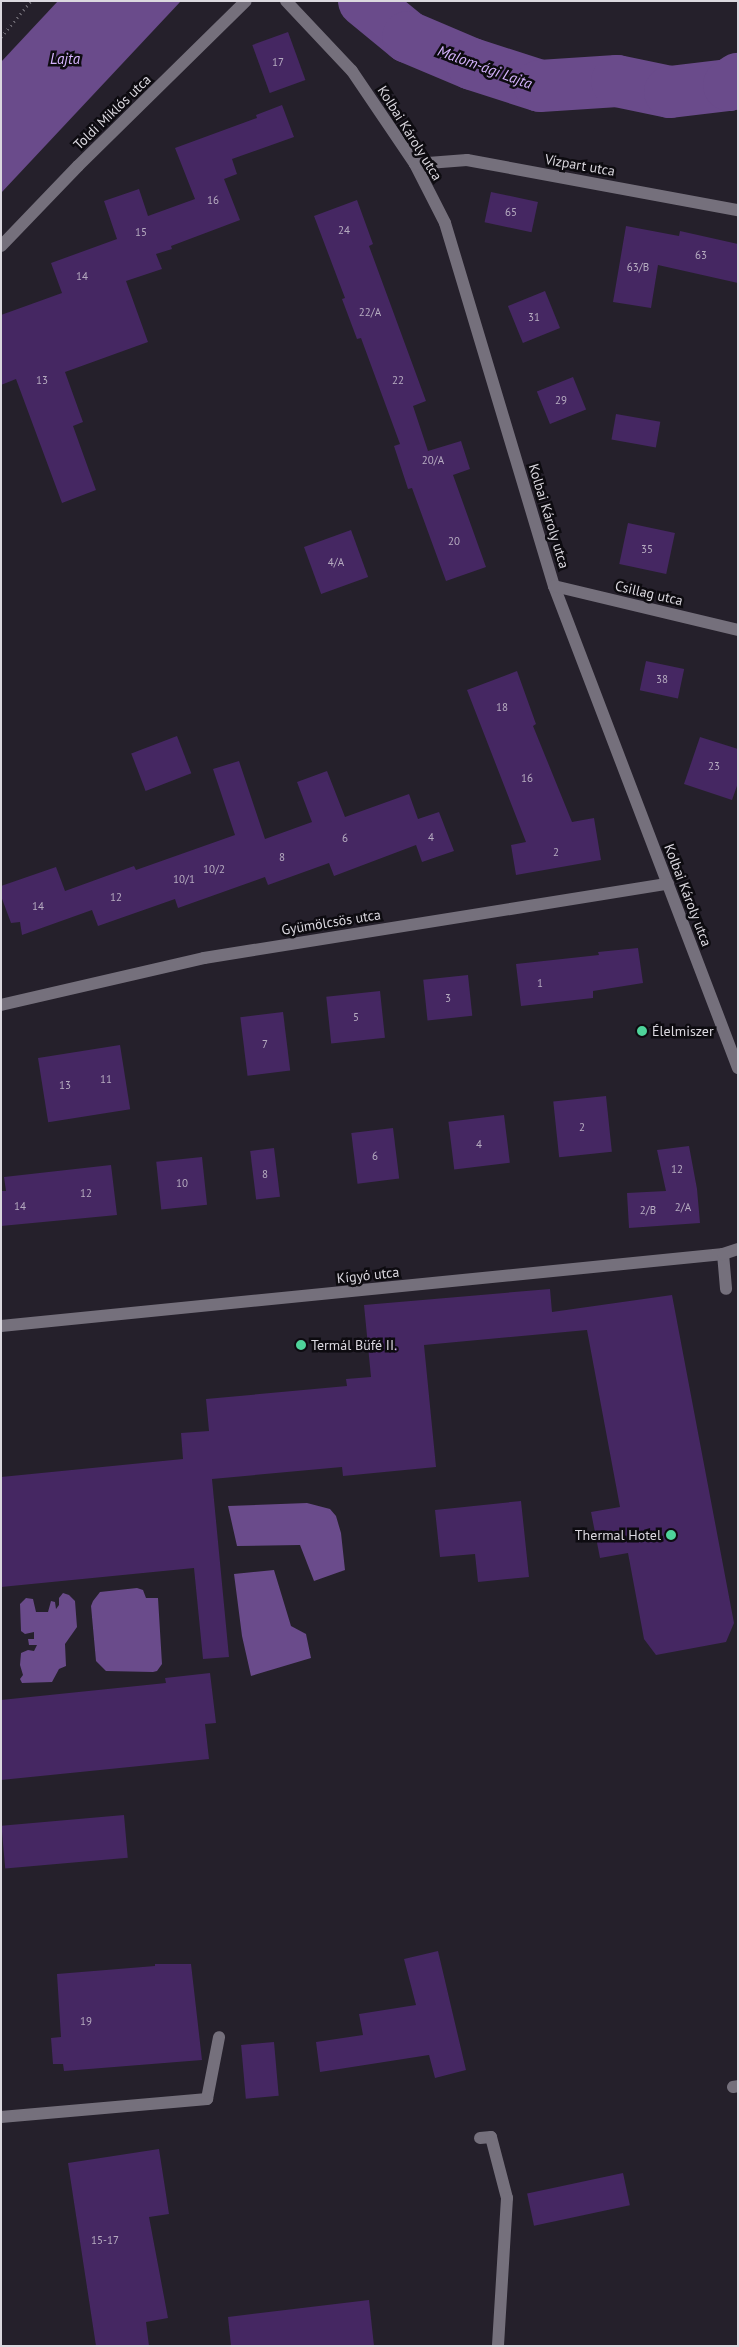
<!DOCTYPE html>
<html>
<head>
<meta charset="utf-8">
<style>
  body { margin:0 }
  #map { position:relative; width:739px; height:2347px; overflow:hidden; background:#25202b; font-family:"PT Sans",sans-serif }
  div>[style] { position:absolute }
  .water>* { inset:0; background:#6a4b8b }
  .river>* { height:52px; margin:-26px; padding:0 26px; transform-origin:26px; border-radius:26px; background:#6a4b8b }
  .building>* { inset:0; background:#452762; transform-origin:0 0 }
  .path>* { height:3px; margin-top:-1.5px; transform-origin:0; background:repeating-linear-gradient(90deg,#68646d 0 1px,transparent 0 5px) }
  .service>* { height:12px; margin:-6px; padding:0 6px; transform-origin:6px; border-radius:6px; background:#75707c }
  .minor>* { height:12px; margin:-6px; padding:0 6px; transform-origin:6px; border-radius:6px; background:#75707c }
  .dots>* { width:14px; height:14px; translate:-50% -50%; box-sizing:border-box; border:2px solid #0d0b10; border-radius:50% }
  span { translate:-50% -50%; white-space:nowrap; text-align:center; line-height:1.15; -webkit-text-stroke:5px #0d0b10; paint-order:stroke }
  .number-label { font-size:11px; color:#b6acc0 }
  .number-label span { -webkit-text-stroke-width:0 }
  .street-label { font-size:14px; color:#dbd8df }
  .poi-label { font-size:14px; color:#dbd8df }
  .left { translate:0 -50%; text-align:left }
  .right { translate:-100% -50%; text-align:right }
  .water-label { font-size:15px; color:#d6b4fe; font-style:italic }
  .frame { position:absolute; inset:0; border:2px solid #dbd8df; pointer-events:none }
</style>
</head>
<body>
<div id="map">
  <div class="water">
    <div style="clip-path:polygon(58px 1px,181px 1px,1px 193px,1px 62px)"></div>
    <div style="clip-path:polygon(307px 1503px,330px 1509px,336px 1516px,341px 1533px,345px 1570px,314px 1581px,300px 1545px,237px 1546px,228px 1506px)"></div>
    <div style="clip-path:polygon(274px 1570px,291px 1626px,306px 1634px,311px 1658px,251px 1676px,242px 1636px,234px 1574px)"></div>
    <div style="clip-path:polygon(137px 1588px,143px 1590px,146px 1598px,158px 1598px,162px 1664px,157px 1671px,153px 1672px,106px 1671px,96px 1661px,91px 1606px,93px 1601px,100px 1592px)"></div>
    <div style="clip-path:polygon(63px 1593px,69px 1595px,75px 1601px,77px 1627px,65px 1644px,66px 1666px,59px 1669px,52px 1682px,22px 1683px,20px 1679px,23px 1675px,20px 1665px,21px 1653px,28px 1650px,34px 1651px,37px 1645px,29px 1645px,28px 1639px,34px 1639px,34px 1632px,25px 1634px,21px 1631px,20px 1604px,26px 1598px,33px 1599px,36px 1612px,48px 1612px,51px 1601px,55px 1602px,56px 1609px,59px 1605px,59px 1598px)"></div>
  </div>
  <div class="river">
    <div style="left:364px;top:1px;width:57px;rotate:39.3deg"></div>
    <div style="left:408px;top:37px;width:69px;rotate:22.9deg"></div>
    <div style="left:472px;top:64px;width:71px;rotate:17.9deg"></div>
    <div style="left:540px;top:86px;width:77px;rotate:-3.7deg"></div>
    <div style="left:617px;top:81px;width:54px;rotate:11.7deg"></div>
    <div style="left:670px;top:92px;width:59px;rotate:-6.8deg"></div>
    <div style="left:729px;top:85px;width:11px;rotate:-34deg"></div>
  </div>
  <div class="building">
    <div style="left:288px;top:32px;width:51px;height:38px;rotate:70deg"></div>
    <div style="clip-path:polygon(282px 105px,294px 137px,232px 159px,237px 174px,224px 179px,240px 220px,171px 246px,172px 249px,156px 254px,162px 269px,126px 281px,148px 342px,65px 372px,83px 422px,73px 426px,96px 490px,62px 503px,16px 379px,1px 385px,1px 315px,62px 293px,51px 263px,117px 239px,104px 201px,139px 189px,148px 216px,195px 199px,175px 148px,257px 118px,256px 115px)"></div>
    <div style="left:491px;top:192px;width:48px;height:31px;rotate:12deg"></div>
    <div style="clip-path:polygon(357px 200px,373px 244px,369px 246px,426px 401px,413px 406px,428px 451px,461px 441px,470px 469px,453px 475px,486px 567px,446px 581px,412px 488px,408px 489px,394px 446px,400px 444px,361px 338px,357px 339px,342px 299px,345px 298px,314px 216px)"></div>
    <div style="clip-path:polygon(626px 226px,679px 236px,680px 231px,738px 244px,738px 283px,658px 265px,651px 308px,613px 302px)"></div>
    <div style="left:545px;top:291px;width:40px;height:40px;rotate:68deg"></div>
    <div style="left:573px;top:377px;width:35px;height:39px;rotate:68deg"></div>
    <div style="left:616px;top:414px;width:45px;height:26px;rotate:10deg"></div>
    <div style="left:628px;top:523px;width:48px;height:42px;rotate:12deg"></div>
    <div style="left:351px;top:530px;width:50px;height:50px;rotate:70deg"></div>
    <div style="left:646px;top:661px;width:39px;height:30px;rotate:12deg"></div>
    <div style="clip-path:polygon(517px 671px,536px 724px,533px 726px,572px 822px,594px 818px,601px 860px,516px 875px,511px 845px,526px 842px,467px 690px)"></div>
    <div style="left:177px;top:736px;width:40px;height:49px;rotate:69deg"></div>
    <div style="clip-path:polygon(700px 737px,738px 749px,738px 783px,732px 800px,684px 784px)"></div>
    <div style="clip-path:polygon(239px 761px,265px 839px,312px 822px,297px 782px,327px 771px,345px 817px,409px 794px,418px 819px,439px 812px,454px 851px,422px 862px,416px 845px,334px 876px,329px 863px,268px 885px,265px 877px,178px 908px,175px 899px,98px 926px,92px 910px,22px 935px,20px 922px,11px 923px,1px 896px,1px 886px,56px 867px,65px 891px,134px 866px,136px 870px,235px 835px,213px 769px)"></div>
    <div style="clip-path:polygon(638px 948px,643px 983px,593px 991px,593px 998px,521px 1006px,516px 964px,599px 955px,598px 952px)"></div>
    <div style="left:468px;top:975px;width:41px;height:45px;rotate:84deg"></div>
    <div style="left:380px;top:991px;width:47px;height:54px;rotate:84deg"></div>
    <div style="left:283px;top:1012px;width:59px;height:43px;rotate:83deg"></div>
    <div style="left:120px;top:1045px;width:65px;height:83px;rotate:81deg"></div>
    <div style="left:606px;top:1096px;width:56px;height:53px;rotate:84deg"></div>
    <div style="left:504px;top:1115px;width:48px;height:56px;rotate:83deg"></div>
    <div style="left:393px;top:1128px;width:51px;height:42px;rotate:83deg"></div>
    <div style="clip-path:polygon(689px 1146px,697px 1189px,700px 1223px,629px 1228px,627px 1193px,666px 1191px,657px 1150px)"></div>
    <div style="left:274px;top:1148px;width:49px;height:24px;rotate:83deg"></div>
    <div style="left:202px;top:1157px;width:48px;height:46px;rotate:84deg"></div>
    <div style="clip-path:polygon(111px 1165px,117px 1215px,1px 1226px,1px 1191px,6px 1191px,4px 1177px)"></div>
    <div style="clip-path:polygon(550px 1289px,552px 1312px,672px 1295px,734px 1623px,726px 1642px,656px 1655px,644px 1639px,628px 1553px,600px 1558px,591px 1512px,620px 1507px,587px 1330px,424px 1345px,436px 1467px,343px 1476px,342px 1467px,212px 1479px,229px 1657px,203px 1659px,194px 1568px,1px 1587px,1px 1477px,183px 1459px,181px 1433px,209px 1431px,206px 1399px,347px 1386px,346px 1379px,371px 1377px,364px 1305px)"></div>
    <div style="clip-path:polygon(521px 1501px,529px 1577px,478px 1582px,475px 1554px,440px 1557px,435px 1510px)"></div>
    <div style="clip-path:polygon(210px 1673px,216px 1723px,205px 1724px,209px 1759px,1px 1780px,1px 1700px,166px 1683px,165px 1678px)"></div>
    <div style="left:124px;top:1815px;width:43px;height:123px;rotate:85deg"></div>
    <div style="clip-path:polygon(438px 1951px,466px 2070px,435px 2078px,429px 2055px,320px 2072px,316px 2042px,363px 2035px,359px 2014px,416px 2005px,404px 1959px)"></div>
    <div style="clip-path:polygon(155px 1964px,191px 1964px,202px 2060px,64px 2071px,63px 2064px,53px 2064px,51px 2038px,61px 2037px,57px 1974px,155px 1966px)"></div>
    <div style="left:274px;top:2042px;width:54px;height:33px;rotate:85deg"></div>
    <div style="clip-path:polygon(159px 2149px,169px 2214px,149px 2217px,168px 2318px,146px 2322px,149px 2346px,96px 2346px,68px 2163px)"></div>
    <div style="left:623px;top:2173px;width:33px;height:98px;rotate:78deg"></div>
    <div style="clip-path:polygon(369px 2300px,374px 2346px,231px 2346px,228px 2317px)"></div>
  </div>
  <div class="path">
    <div style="left:1px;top:37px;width:47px;rotate:-50.2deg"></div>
  </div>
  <div class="service">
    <div style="left:723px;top:1254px;width:35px;rotate:85deg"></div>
    <div style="left:733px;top:2087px;width:5px;rotate:-11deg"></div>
    <div style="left:1px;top:2117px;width:207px;rotate:-5deg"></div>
    <div style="left:207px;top:2099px;width:63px;rotate:-79deg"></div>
    <div style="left:480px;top:2138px;width:11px;rotate:-5deg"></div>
    <div style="left:491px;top:2137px;width:63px;rotate:75.3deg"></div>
    <div style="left:507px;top:2198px;width:148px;rotate:93.5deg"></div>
  </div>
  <div class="minor">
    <div style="left:286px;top:1px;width:96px;rotate:46.7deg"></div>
    <div style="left:352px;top:71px;width:112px;rotate:55.9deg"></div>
    <div style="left:415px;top:164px;width:66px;rotate:63deg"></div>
    <div style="left:445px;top:223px;width:379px;rotate:73.3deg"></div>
    <div style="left:554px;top:586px;width:516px;rotate:69.11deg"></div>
    <div style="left:415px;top:164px;width:52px;rotate:-4.4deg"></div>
    <div style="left:467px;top:160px;width:276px;rotate:10.5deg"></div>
    <div style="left:1px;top:246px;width:111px;rotate:-46.1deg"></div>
    <div style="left:78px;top:166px;width:235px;rotate:-44.5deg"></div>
    <div style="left:554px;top:586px;width:189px;rotate:13.4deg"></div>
    <div style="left:1px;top:1005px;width:208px;rotate:-13deg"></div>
    <div style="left:204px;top:958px;width:470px;rotate:-9.1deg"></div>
    <div style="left:1px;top:1326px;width:726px;rotate:-5.69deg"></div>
    <div style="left:723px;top:1254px;width:16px;rotate:-18deg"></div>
  </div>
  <div class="dots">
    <div style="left:642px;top:1031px;background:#4ed39a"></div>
    <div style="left:301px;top:1345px;background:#4ed39a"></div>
    <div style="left:671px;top:1535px;background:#4ed39a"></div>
  </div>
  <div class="number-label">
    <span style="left:278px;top:62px">17</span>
    <span style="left:213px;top:200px">16</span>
    <span style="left:511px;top:212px">65</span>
    <span style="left:344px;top:230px">24</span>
    <span style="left:141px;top:232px">15</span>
    <span style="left:701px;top:255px">63</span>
    <span style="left:638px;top:267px">63/B</span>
    <span style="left:82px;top:276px">14</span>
    <span style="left:370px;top:312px">22/A</span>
    <span style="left:534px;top:317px">31</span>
    <span style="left:42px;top:380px">13</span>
    <span style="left:398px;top:380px">22</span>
    <span style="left:561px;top:400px">29</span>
    <span style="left:433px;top:460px">20/A</span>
    <span style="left:454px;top:541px">20</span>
    <span style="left:647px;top:549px">35</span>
    <span style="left:336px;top:562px">4/A</span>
    <span style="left:662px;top:679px">38</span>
    <span style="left:502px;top:707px">18</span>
    <span style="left:714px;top:766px">23</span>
    <span style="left:527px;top:778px">16</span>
    <span style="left:431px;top:837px">4</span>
    <span style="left:345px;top:838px">6</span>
    <span style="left:556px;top:852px">2</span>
    <span style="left:282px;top:857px">8</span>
    <span style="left:214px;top:869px">10/2</span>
    <span style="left:184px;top:879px">10/1</span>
    <span style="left:116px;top:897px">12</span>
    <span style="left:38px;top:906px">14</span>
    <span style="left:540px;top:983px">1</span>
    <span style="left:448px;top:998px">3</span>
    <span style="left:356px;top:1017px">5</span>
    <span style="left:265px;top:1044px">7</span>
    <span style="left:106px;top:1079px">11</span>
    <span style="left:65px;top:1085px">13</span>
    <span style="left:582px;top:1127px">2</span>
    <span style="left:479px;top:1144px">4</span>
    <span style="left:375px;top:1156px">6</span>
    <span style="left:677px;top:1169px">12</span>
    <span style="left:265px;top:1174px">8</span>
    <span style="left:182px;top:1183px">10</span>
    <span style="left:86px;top:1193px">12</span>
    <span style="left:20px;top:1206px">14</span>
    <span style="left:683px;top:1207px">2/A</span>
    <span style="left:648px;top:1210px">2/B</span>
    <span style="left:86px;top:2021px">19</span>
    <span style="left:105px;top:2240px">15-17</span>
  </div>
  <div class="street-label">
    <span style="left:112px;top:112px;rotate:-44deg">Toldi Miklós utca</span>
    <span style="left:410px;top:133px;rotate:58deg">Kolbai Károly utca</span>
    <span style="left:580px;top:165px;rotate:10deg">Vízpart utca</span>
    <span style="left:549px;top:516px;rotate:73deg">Kolbai Károly utca</span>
    <span style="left:649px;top:593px;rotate:13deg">Csillag utca</span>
    <span style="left:688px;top:895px;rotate:69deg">Kolbai Károly utca</span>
    <span style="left:331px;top:922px;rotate:-9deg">Gyümölcsös utca</span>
    <span style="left:368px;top:1275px;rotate:-6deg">Kígyó utca</span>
  </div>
  <div class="poi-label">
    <span class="left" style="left:652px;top:1031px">Élelmiszer</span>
    <span class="left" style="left:311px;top:1345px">Termál Büfé II.</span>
    <span class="right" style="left:661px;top:1535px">Thermal Hotel</span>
  </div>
  <div class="water-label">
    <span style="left:65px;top:59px">Lajta</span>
    <span style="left:485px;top:67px;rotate:20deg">Malom-ági Lajta</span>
  </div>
  <div class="frame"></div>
</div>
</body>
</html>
